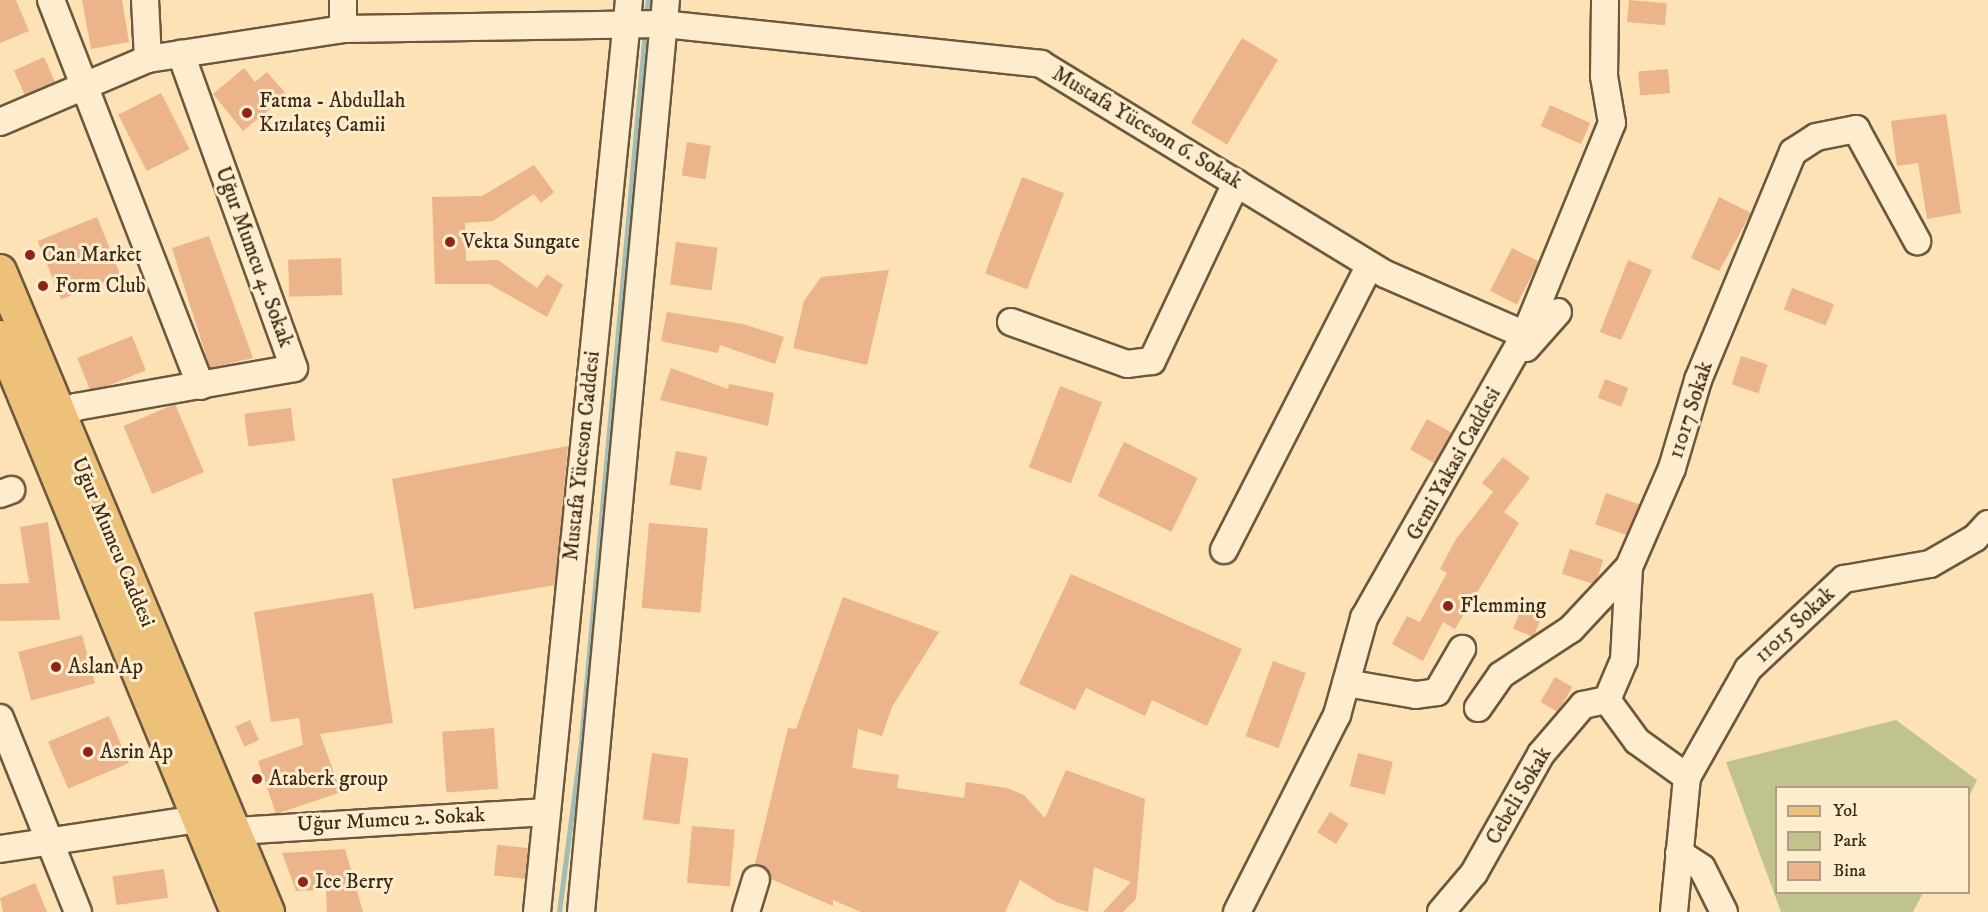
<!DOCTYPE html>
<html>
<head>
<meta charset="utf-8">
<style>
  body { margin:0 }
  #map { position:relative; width:1988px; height:912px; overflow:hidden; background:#fce2b4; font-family:"IM FELL DW Pica",serif }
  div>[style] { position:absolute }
  .green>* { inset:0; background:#c1c38c }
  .stream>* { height:5px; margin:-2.5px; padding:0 2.5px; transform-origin:2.5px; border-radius:2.5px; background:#a2bcb6 }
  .building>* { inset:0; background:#ecb48a; transform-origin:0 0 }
  .roads { filter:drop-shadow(2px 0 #6b583d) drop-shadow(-2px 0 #6b583d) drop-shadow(0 2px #6b583d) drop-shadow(0 -2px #6b583d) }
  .minor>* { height:26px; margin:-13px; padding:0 13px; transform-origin:13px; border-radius:13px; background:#fdecce }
  .major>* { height:32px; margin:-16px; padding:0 16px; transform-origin:16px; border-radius:16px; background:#eec17a }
  .dots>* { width:16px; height:16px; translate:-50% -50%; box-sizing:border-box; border:3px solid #fdecce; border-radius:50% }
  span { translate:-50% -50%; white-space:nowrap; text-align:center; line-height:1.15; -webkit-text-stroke:6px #fdecce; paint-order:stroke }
  .poi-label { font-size:21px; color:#3b2a15 }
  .left { translate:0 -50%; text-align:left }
  .street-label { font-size:21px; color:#3b2a15 }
  .legend { position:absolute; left:1775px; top:786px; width:195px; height:108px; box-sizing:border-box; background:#fdecce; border:2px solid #af9e84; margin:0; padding:8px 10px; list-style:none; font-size:18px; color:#3b2a15 }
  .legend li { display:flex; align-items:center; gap:12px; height:30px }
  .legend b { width:30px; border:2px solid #af9e84 }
</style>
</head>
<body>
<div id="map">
  <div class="green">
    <div style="clip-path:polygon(1896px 720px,1977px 780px,1969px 797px,1968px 788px,1776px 788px,1776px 892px,1923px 893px,1913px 912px,1781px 912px,1726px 762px)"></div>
  </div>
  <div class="stream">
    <div style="left:646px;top:18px;width:18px;rotate:-84deg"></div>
    <div style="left:559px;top:912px;width:171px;rotate:-82.6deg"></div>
    <div style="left:581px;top:742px;width:715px;rotate:-84.86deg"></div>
  </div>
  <div class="building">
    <div style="clip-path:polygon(0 0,16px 0,29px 31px,0 43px)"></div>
    <div style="clip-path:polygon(82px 0,122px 0,129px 42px,91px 49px)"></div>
    <div style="left:1629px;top:0;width:38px;height:22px;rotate:5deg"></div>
    <div style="left:1242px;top:38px;width:42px;height:99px;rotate:31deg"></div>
    <div style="left:44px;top:57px;width:27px;height:33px;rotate:66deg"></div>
    <div style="clip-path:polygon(244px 68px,255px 82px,267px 72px,287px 95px,243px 131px,213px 94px)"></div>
    <div style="left:1668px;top:69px;width:24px;height:30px;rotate:85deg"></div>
    <div style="left:161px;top:93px;width:63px;height:48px;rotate:63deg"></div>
    <div style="left:1550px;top:105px;width:44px;height:23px;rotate:24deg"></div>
    <div style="clip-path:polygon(1946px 114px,1961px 213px,1927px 219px,1918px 163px,1897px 166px,1891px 121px)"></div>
    <div style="left:687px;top:142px;width:24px;height:34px;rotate:9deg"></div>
    <div style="clip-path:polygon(534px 165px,554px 192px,541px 203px,534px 194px,493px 221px,465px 223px,466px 261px,498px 260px,537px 288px,547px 274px,563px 285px,547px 317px,489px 284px,435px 284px,432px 197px,482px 196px)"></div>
    <div style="left:1022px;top:177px;width:45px;height:103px;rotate:21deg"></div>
    <div style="clip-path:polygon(1719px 197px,1751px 213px,1719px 271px,1691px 258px)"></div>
    <div style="left:97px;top:217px;width:63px;height:64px;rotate:68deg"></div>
    <div style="clip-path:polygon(209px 236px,253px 358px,210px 368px,172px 248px)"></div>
    <div style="left:676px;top:242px;width:42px;height:43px;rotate:8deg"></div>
    <div style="left:1512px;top:248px;width:30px;height:48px;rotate:27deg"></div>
    <div style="left:341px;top:258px;width:37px;height:53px;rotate:88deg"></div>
    <div style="clip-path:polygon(1628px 260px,1652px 270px,1621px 340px,1600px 332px)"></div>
    <div style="clip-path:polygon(889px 270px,867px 365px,793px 348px,804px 301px,821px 277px)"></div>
    <div style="left:1792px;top:288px;width:45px;height:23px;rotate:21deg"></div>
    <div style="clip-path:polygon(667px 312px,743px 324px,784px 337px,775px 364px,720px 345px,718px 353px,661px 341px)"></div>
    <div style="left:132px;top:336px;width:37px;height:59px;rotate:68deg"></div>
    <div style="left:1741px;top:356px;width:28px;height:30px;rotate:18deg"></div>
    <div style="clip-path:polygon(671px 368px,728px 389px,729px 384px,774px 393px,768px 426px,660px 400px)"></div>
    <div style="left:1605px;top:379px;width:25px;height:20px;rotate:21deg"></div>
    <div style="left:1060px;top:386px;width:45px;height:87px;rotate:21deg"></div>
    <div style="left:175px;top:404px;width:74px;height:56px;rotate:67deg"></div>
    <div style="left:291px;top:408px;width:33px;height:47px;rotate:83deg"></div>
    <div style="left:1427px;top:419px;width:29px;height:35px;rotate:29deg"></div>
    <div style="left:1124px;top:442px;width:82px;height:60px;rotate:26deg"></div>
    <div style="clip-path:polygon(568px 446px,555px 585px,414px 609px,392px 479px)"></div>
    <div style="left:676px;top:451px;width:32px;height:34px;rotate:11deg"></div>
    <div style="clip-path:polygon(1503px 457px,1530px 478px,1504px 512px,1519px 523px,1455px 629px,1443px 622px,1423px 661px,1392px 644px,1407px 616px,1420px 622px,1447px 573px,1440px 569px,1456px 539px,1493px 492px,1482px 483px)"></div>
    <div style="left:1606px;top:493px;width:36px;height:33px;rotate:19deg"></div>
    <div style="clip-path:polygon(48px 522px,60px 620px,0 621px,0 584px,29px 583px,20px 527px)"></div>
    <div style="left:649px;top:523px;width:59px;height:85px;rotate:5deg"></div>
    <div style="left:1570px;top:549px;width:35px;height:26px;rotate:18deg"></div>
    <div style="clip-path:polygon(1071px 574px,1242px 649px,1207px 726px,1152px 700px,1145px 716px,1086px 688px,1075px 710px,1019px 684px)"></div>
    <div style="clip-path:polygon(373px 593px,393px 723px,320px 734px,341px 792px,276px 814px,258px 761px,303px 745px,299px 718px,271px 722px,254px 612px)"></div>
    <div style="clip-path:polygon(843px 597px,939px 632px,892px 707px,882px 736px,858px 729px,852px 768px,899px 775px,897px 788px,964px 798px,966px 782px,1007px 788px,1024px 795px,1045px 818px,1066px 770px,1145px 799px,1136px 899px,1123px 912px,1103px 912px,1131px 882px,1094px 867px,1088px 912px,1056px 902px,1020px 880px,1005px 912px,861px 912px,833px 900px,833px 906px,771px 879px,766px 868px,755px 864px,788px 728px,796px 729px)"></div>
    <div style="left:1525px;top:599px;width:22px;height:32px;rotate:22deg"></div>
    <div style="left:82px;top:635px;width:50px;height:66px;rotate:75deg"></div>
    <div style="left:1273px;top:661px;width:35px;height:80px;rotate:20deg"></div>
    <div style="left:1555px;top:677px;width:20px;height:29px;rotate:30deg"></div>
    <div style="left:109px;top:716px;width:51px;height:66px;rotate:67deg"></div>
    <div style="left:250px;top:720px;width:22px;height:16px;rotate:66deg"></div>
    <div style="left:494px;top:728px;width:61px;height:52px;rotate:86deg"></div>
    <div style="left:652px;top:753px;width:37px;height:67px;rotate:8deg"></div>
    <div style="left:1358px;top:753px;width:36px;height:34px;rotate:14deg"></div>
    <div style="left:1330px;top:812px;width:22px;height:24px;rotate:32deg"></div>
    <div style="left:692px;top:826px;width:43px;height:57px;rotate:5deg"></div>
    <div style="left:528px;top:848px;width:31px;height:31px;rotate:96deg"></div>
    <div style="clip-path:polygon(345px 849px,363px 912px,327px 912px,326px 890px,296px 891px,282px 853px)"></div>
    <div style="left:164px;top:869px;width:29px;height:52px;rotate:82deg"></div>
    <div style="clip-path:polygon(35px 883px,47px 912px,3px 912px,0 898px)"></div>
  </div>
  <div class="roads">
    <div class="minor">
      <div style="left:51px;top:0;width:414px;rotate:68.8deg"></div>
      <div style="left:145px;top:0;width:59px;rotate:87.1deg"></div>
      <div style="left:343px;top:0;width:29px;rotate:90deg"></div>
      <div style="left:0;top:122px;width:161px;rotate:-23.1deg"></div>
      <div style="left:148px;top:59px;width:197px;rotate:-8.7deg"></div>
      <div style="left:343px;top:29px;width:320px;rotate:-0.9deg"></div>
      <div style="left:663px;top:24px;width:380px;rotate:6deg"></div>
      <div style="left:1041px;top:64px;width:403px;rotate:31.4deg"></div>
      <div style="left:1385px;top:274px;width:153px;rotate:23.5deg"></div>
      <div style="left:1011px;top:322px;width:123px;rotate:19.9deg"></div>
      <div style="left:1127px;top:364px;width:25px;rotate:-7deg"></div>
      <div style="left:1152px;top:361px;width:197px;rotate:-64.7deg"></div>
      <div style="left:1526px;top:348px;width:48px;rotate:-48.4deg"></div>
      <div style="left:61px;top:418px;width:19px;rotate:-36deg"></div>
      <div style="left:76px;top:407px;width:221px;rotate:-10.1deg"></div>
      <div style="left:294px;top:368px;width:334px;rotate:-109.8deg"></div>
      <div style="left:0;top:494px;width:12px;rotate:-20deg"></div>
      <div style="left:1224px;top:550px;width:320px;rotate:-62.9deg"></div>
      <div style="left:1346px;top:683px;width:71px;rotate:9.7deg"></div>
      <div style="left:1416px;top:695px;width:21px;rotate:-8deg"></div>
      <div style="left:1437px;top:692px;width:50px;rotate:-59.8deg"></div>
      <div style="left:1607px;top:700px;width:43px;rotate:-67deg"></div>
      <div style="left:1624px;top:660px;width:93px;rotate:-86.9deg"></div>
      <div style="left:1629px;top:567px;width:108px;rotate:-66.5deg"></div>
      <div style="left:1672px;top:468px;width:92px;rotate:-73.5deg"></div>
      <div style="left:1698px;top:380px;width:247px;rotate:-67.4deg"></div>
      <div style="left:1793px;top:152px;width:27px;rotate:-33deg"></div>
      <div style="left:1816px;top:137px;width:41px;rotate:-11.3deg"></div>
      <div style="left:1856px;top:129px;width:128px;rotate:61.4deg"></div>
      <div style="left:1478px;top:708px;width:40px;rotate:-55.1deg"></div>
      <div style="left:1501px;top:675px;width:84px;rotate:-33.3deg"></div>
      <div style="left:1571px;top:629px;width:85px;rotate:-46.9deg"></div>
      <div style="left:0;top:718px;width:209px;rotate:68.1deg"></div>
      <div style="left:236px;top:831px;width:311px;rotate:-3.5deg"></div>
      <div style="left:0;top:849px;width:201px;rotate:-8.6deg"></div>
      <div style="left:1679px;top:853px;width:27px;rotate:33deg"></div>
      <div style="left:1702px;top:868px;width:49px;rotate:63.4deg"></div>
      <div style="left:537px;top:912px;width:917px;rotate:-84.24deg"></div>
      <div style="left:581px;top:912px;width:916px;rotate:-84.68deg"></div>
      <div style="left:746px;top:912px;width:34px;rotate:-73deg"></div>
      <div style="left:1237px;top:912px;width:221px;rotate:-63.1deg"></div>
      <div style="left:1337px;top:715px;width:101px;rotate:-74.4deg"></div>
      <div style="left:1364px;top:618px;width:326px;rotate:-60.4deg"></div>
      <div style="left:1525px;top:335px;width:229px;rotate:-67.7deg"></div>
      <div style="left:1612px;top:123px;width:48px;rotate:-99.7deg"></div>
      <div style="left:1604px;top:76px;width:76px;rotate:-89.2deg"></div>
      <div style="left:1441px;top:912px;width:51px;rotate:-49.8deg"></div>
      <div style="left:1474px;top:873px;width:137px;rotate:-60.6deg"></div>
      <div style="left:1541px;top:754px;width:65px;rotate:-49.4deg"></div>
      <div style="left:1583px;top:705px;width:25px;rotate:-12deg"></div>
      <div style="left:1607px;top:700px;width:51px;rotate:53.8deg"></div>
      <div style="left:1637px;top:741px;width:62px;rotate:35.8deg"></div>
      <div style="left:1674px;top:912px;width:136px;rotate:-84.5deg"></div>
      <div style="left:1687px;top:777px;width:124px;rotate:-60.5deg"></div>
      <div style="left:1748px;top:669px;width:132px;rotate:-43.2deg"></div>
      <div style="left:1844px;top:579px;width:87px;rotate:-9.9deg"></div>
      <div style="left:1930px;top:564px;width:52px;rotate:-30deg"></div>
      <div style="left:1975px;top:538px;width:19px;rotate:-47deg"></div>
    </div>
    <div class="major">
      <div style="left:0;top:271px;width:695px;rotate:67.31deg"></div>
      <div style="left:0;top:337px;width:622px;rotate:67.6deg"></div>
    </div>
  </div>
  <div class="dots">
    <div style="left:247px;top:113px;background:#8f2418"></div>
    <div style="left:450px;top:242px;background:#8f2418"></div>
    <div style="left:30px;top:255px;background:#8f2418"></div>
    <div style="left:43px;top:286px;background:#8f2418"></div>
    <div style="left:1448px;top:606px;background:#8f2418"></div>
    <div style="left:56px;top:667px;background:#8f2418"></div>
    <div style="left:88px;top:752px;background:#8f2418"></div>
    <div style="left:257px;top:779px;background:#8f2418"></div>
    <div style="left:303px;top:882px;background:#8f2418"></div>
  </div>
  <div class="poi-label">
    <span class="left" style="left:259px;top:113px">Fatma - Abdullah<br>Kızılateş Camii</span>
    <span class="left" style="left:462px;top:242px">Vekta Sungate</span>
    <span class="left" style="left:42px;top:255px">Can Market</span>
    <span class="left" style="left:55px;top:286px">Form Club</span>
    <span class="left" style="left:1460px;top:606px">Flemming</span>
    <span class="left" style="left:68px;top:667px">Aslan Ap</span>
    <span class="left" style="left:100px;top:752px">Asrin Ap</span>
    <span class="left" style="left:269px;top:779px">Ataberk group</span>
    <span class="left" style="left:315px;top:882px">Ice Berry</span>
  </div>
  <div class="street-label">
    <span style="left:1147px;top:128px;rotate:31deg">Mustafa Yüceson 6. Sokak</span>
    <span style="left:254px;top:257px;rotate:70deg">Uğur Mumcu 4. Sokak</span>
    <span style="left:1691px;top:410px;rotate:-72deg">11017 Sokak</span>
    <span style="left:582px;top:456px;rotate:-84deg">Mustafa Yüceson Caddesi</span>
    <span style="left:1454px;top:464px;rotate:-61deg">Gemi Yakasi Caddesi</span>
    <span style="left:113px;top:542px;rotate:67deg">Uğur Mumcu Caddesi</span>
    <span style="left:1795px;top:625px;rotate:-43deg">11015 Sokak</span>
    <span style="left:1519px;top:796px;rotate:-60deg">Cebeli Sokak</span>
    <span style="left:391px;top:820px;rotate:-3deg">Uğur Mumcu 2. Sokak</span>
  </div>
  <ul class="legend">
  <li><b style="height:8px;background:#eec17a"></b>Yol</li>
  <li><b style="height:16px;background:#c1c38c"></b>Park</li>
  <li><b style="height:16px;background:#ecb48a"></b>Bina</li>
  </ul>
</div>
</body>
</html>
